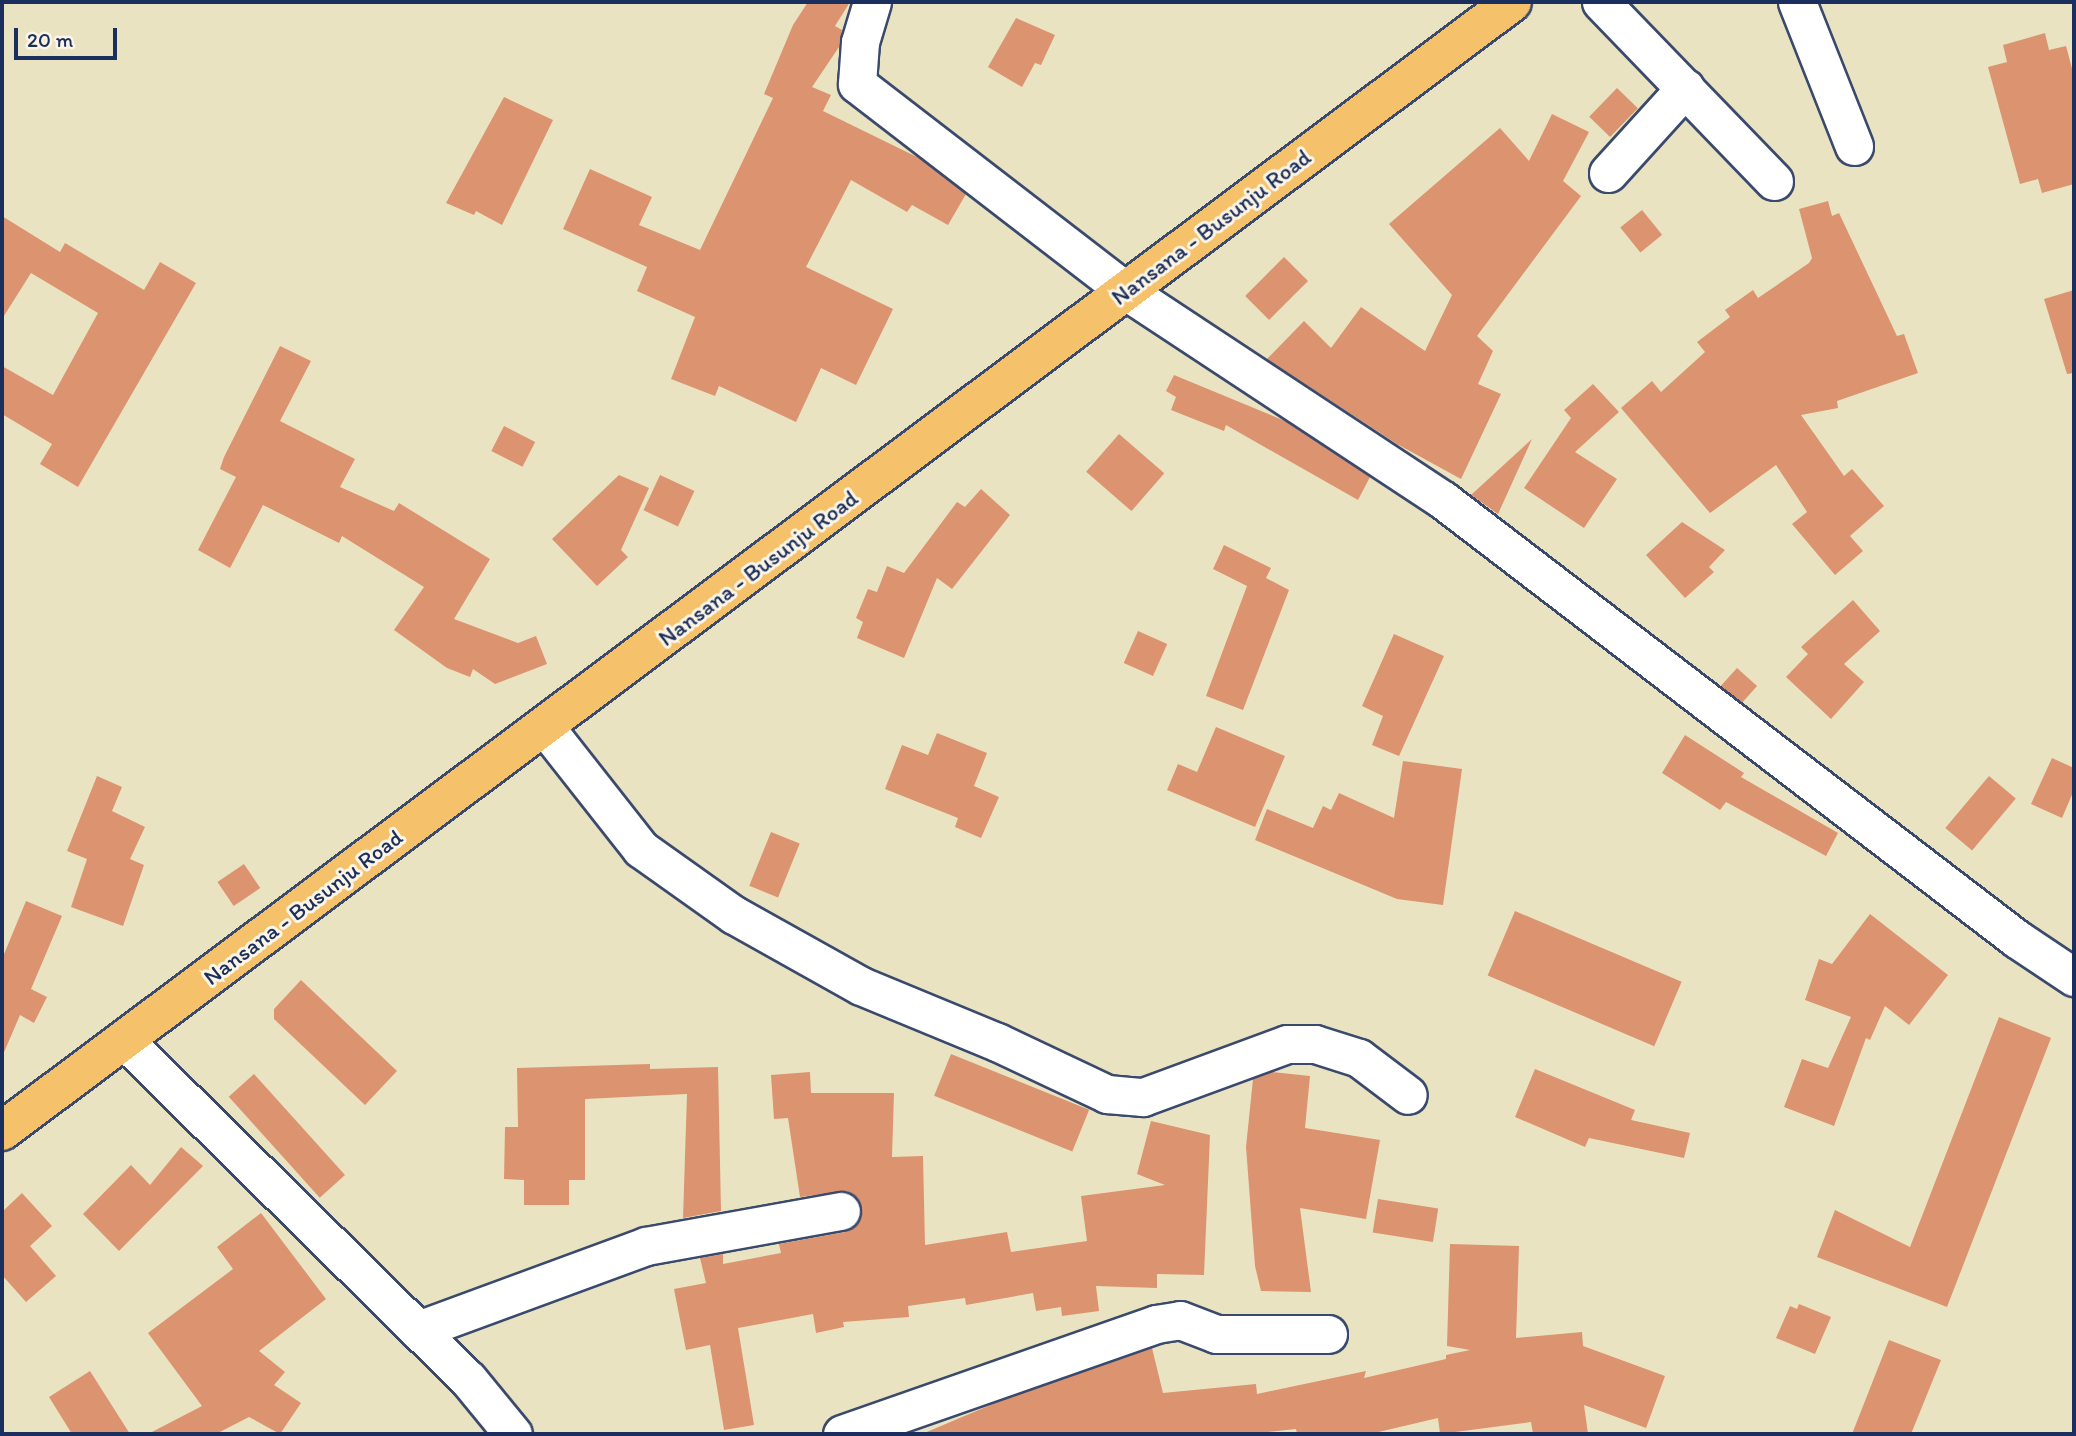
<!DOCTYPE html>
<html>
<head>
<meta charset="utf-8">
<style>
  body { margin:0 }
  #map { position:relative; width:2076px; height:1436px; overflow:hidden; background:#eae3c2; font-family:Itim,sans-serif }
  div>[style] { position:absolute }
  .building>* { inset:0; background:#dc9370; transform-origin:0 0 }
  .roads { filter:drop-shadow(2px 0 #3a4a6d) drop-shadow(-2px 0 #3a4a6d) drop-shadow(0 2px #3a4a6d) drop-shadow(0 -2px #3a4a6d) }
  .minor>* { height:37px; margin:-18.5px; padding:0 18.5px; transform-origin:18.5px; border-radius:18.5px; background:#fff }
  .major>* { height:38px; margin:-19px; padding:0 19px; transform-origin:19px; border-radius:19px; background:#f5c16b }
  span { translate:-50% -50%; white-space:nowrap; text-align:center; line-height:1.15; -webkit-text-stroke:6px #fcf5e5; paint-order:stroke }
  .street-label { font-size:23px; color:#1b2f5e }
  .frame { position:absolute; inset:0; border:4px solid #1b2f5e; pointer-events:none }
  .scale { position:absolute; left:14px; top:28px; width:103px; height:32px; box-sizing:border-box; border:4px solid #1b2f5e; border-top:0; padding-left:9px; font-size:21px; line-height:24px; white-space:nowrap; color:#1b2f5e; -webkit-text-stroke:5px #fcf5e5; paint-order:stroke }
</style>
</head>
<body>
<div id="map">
  <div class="building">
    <div style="clip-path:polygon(808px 2px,850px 2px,835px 26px,842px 30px,839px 47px,812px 87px,831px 95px,823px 111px,919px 158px,966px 194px,948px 225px,912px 205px,907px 212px,851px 180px,806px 267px,893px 309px,856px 385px,821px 368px,796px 422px,719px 386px,715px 396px,671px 379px,695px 317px,637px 291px,647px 267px,563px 229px,590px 169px,652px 197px,639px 225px,700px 250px,773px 98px,764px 94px,793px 25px)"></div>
    <div style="clip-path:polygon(1016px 18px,1055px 35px,1041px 65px,1035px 63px,1022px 87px,988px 67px)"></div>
    <div style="clip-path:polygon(2045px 33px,2049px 50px,2066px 46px,2074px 76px,2074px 184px,2042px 193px,2038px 179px,2020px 184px,1988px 67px,2007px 62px,2003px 45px)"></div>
    <div style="left:1617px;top:88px;width:29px;height:40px;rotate:44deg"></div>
    <div style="clip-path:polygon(504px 97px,553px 120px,502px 225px,476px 211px,474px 215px,446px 203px)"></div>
    <div style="clip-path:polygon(1552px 114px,1589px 132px,1563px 181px,1581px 196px,1477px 336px,1493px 351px,1478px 384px,1501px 394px,1461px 479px,1397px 444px,1267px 359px,1304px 321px,1331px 348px,1361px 307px,1425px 351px,1452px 295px,1389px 224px,1500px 128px,1529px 161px)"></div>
    <div style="clip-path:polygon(1828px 201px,1832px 216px,1839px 213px,1897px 336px,1904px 334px,1918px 373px,1837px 401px,1838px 408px,1801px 415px,1844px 476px,1852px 469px,1884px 506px,1850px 536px,1863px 551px,1835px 575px,1792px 524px,1807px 512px,1776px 465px,1710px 513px,1621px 408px,1652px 381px,1661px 392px,1705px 352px,1697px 342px,1730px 317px,1725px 310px,1753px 290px,1758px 298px,1809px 263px,1812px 258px,1799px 209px)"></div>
    <div style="left:1642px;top:210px;width:32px;height:28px;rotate:51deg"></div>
    <div style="clip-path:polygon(2px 216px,60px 252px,65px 243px,144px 290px,160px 262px,196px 283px,78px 487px,40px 464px,52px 444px,2px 414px,2px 366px,53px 395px,98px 313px,31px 273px,2px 319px)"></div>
    <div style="left:1284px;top:257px;width:34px;height:55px;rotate:45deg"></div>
    <div style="clip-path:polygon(2074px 290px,2074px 373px,2067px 374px,2044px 299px)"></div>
    <div style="clip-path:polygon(280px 346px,311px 361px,280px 421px,355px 459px,340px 487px,394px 511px,399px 503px,490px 559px,454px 619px,518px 643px,536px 636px,547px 664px,495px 684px,473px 669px,470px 677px,447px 668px,394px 630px,424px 587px,342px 536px,339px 543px,263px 505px,230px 568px,198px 550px,236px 477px,220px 469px,224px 457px)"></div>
    <div style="clip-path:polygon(1174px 375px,1285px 421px,1370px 477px,1358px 500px,1226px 425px,1224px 431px,1171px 410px,1176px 397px,1166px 391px)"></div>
    <div style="clip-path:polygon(1593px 384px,1619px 412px,1575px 452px,1617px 479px,1584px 528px,1524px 488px,1571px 418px,1564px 410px)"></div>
    <div style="left:504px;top:426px;width:35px;height:28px;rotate:27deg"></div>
    <div style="left:1119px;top:434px;width:60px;height:50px;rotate:41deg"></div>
    <div style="clip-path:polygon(1532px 439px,1498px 514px,1471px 495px)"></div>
    <div style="clip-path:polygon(619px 475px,649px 488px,621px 550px,628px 557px,597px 586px,552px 539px)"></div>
    <div style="left:660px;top:475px;width:38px;height:39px;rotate:25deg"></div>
    <div style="clip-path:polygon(981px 489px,1010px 515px,952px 589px,937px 578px,904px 658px,857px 638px,863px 622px,856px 618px,868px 589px,877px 592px,887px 566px,904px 573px,957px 502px,965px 507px)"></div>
    <div style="clip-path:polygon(1682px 522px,1725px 550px,1709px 567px,1714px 572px,1685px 598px,1646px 555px)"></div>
    <div style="clip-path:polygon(1224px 545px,1271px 568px,1266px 578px,1289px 590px,1243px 710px,1206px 696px,1247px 586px,1213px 569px)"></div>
    <div style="clip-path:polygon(1853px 600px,1880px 631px,1844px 664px,1864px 682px,1831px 719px,1786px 677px,1808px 654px,1801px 647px)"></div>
    <div style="left:1138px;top:631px;width:32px;height:35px;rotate:24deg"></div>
    <div style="clip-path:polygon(1394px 634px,1444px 656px,1399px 756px,1372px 745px,1383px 716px,1362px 706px)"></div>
    <div style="left:1737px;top:668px;width:27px;height:24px;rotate:42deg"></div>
    <div style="clip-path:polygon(1216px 727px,1285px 756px,1255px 827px,1167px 790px,1178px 764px,1197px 772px)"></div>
    <div style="clip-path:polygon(937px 733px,987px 753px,974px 786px,999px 797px,981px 838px,955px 827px,958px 818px,885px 789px,902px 745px,928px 755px)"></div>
    <div style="clip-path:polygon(1685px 735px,1744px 773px,1741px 777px,1838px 833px,1826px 856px,1726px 802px,1720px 810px,1662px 773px)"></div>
    <div style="clip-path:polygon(2052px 758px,2074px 768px,2074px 790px,2062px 818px,2031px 804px)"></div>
    <div style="clip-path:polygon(1403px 761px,1462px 769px,1443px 905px,1397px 899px,1255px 840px,1267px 809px,1313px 828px,1323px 806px,1331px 810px,1339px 793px,1394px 818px)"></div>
    <div style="clip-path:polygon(97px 776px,122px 787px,112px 811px,145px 827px,130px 859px,144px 865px,123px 926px,71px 907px,87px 859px,67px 851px)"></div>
    <div style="left:1989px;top:776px;width:35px;height:68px;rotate:40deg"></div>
    <div style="left:771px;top:832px;width:31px;height:58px;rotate:22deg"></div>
    <div style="left:244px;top:864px;width:29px;height:32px;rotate:56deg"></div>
    <div style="clip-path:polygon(26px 901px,62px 916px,31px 989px,47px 997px,34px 1023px,20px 1015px,2px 1057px,2px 959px)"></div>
    <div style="left:1515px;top:911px;width:181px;height:70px;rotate:23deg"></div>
    <div style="clip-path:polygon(1870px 914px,1948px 975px,1909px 1025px,1885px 1006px,1870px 1040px,1866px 1038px,1834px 1126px,1784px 1107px,1802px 1059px,1828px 1068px,1851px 1017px,1805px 1000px,1819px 959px,1832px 964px)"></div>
    <div style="clip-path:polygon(301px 980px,397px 1071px,365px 1105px,274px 1019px,274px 1009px)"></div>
    <div style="clip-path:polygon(1999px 1017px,2051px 1038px,1947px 1307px,1817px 1257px,1835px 1210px,1910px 1247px)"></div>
    <div style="left:951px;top:1054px;width:149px;height:45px;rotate:22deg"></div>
    <div style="clip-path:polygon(650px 1064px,650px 1069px,718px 1067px,721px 1211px,683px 1218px,687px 1094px,585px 1099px,585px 1180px,569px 1180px,569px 1205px,524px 1205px,524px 1180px,504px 1179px,505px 1127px,518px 1127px,517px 1068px)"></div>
    <div style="clip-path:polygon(1535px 1069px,1635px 1110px,1631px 1120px,1690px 1133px,1684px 1158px,1589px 1138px,1585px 1147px,1515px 1117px)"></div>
    <div style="clip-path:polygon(810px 1072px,811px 1093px,894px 1093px,892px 1157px,923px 1156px,925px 1245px,1007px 1232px,1011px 1252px,1087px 1241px,1081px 1196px,1165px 1185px,1137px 1174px,1151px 1121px,1210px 1135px,1204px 1275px,1157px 1274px,1157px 1288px,1096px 1286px,1099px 1311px,1062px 1316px,1061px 1307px,1036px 1311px,1033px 1293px,966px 1305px,965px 1298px,908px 1306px,909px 1317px,843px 1322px,844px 1327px,816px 1333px,813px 1314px,738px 1328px,754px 1425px,724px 1430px,710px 1345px,686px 1350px,674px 1289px,706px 1283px,700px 1258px,723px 1254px,723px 1264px,781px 1253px,779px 1244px,845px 1232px,861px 1217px,857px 1198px,847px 1191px,800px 1197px,788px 1118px,774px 1119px,771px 1075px)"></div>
    <div style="clip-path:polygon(1272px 1072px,1310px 1076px,1305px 1128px,1380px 1140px,1366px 1219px,1300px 1208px,1311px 1292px,1261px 1291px,1255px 1266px,1246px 1147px,1253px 1079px)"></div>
    <div style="left:254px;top:1074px;width:136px;height:34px;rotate:48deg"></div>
    <div style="clip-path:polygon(181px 1147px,203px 1166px,119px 1251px,83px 1214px,131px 1165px,150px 1185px)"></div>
    <div style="clip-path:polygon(22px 1193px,52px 1226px,30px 1246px,56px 1276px,26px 1302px,2px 1275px,2px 1212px)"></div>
    <div style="left:1378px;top:1199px;width:61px;height:34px;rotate:9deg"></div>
    <div style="clip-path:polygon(261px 1213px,326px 1299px,259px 1351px,285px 1372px,274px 1385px,301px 1403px,280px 1434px,249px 1417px,216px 1434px,148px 1434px,202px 1406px,148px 1333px,233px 1269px,217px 1247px)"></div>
    <div style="clip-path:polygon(1450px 1244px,1519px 1246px,1516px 1338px,1582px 1332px,1583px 1346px,1665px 1376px,1646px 1428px,1584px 1405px,1588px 1434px,1533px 1434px,1531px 1422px,1440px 1434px,1438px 1418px,1370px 1434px,1297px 1434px,1296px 1429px,1248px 1434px,922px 1434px,1007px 1398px,1152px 1348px,1163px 1393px,1256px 1384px,1257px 1394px,1366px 1371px,1364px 1378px,1446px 1359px,1446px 1355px,1470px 1350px,1447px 1346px)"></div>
    <div style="clip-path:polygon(1799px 1304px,1831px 1317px,1815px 1354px,1776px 1338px,1790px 1306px,1797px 1309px)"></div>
    <div style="clip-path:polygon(1889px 1340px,1941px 1360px,1911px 1434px,1852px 1434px)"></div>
    <div style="clip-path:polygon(90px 1371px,130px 1434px,72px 1434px,49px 1397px)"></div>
  </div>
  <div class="roads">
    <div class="minor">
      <div style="left:872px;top:2px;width:42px;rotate:106.7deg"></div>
      <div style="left:860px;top:42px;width:42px;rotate:94.1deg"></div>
      <div style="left:857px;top:84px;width:339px;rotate:37.6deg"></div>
      <div style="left:1126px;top:291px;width:380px;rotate:33.4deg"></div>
      <div style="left:1443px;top:500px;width:723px;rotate:37.41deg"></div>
      <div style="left:2017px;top:939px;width:69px;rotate:33.7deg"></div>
      <div style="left:1601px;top:2px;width:249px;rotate:46deg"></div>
      <div style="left:1797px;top:2px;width:155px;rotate:68.4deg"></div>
      <div style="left:1608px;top:173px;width:115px;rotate:-47.8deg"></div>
      <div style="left:545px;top:727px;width:155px;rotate:51.8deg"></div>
      <div style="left:641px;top:849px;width:114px;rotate:35.4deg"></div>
      <div style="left:734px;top:915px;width:145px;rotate:29.2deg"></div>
      <div style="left:861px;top:986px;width:147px;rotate:22.4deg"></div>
      <div style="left:997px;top:1042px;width:122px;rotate:25.3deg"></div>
      <div style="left:1107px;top:1094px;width:36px;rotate:5deg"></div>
      <div style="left:1143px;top:1097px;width:153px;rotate:-20.2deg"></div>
      <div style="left:1287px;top:1044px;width:28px"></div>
      <div style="left:1315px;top:1044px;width:46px;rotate:17.7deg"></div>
      <div style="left:1359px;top:1058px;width:61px;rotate:37.1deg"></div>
      <div style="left:124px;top:1040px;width:483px;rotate:44.6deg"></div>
      <div style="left:468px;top:1379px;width:71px;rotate:50.7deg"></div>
      <div style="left:418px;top:1330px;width:243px;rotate:-20.2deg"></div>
      <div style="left:646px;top:1246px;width:198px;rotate:-10.2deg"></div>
      <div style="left:842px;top:1434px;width:333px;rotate:-19.3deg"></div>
      <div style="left:1156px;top:1324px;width:24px;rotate:-9deg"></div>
      <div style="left:1180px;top:1320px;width:39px;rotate:21deg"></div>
      <div style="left:1216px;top:1334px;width:112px"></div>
    </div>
    <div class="major">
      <div style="left:2px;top:1131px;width:1885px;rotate:-36.78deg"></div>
    </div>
  </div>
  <div class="street-label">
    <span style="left:1211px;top:227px;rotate:-37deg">Nansana - Busunju Road</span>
    <span style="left:758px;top:568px;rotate:-37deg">Nansana - Busunju Road</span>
    <span style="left:303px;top:907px;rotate:-37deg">Nansana - Busunju Road</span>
  </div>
  <div class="frame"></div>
  <div class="scale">20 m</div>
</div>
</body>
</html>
